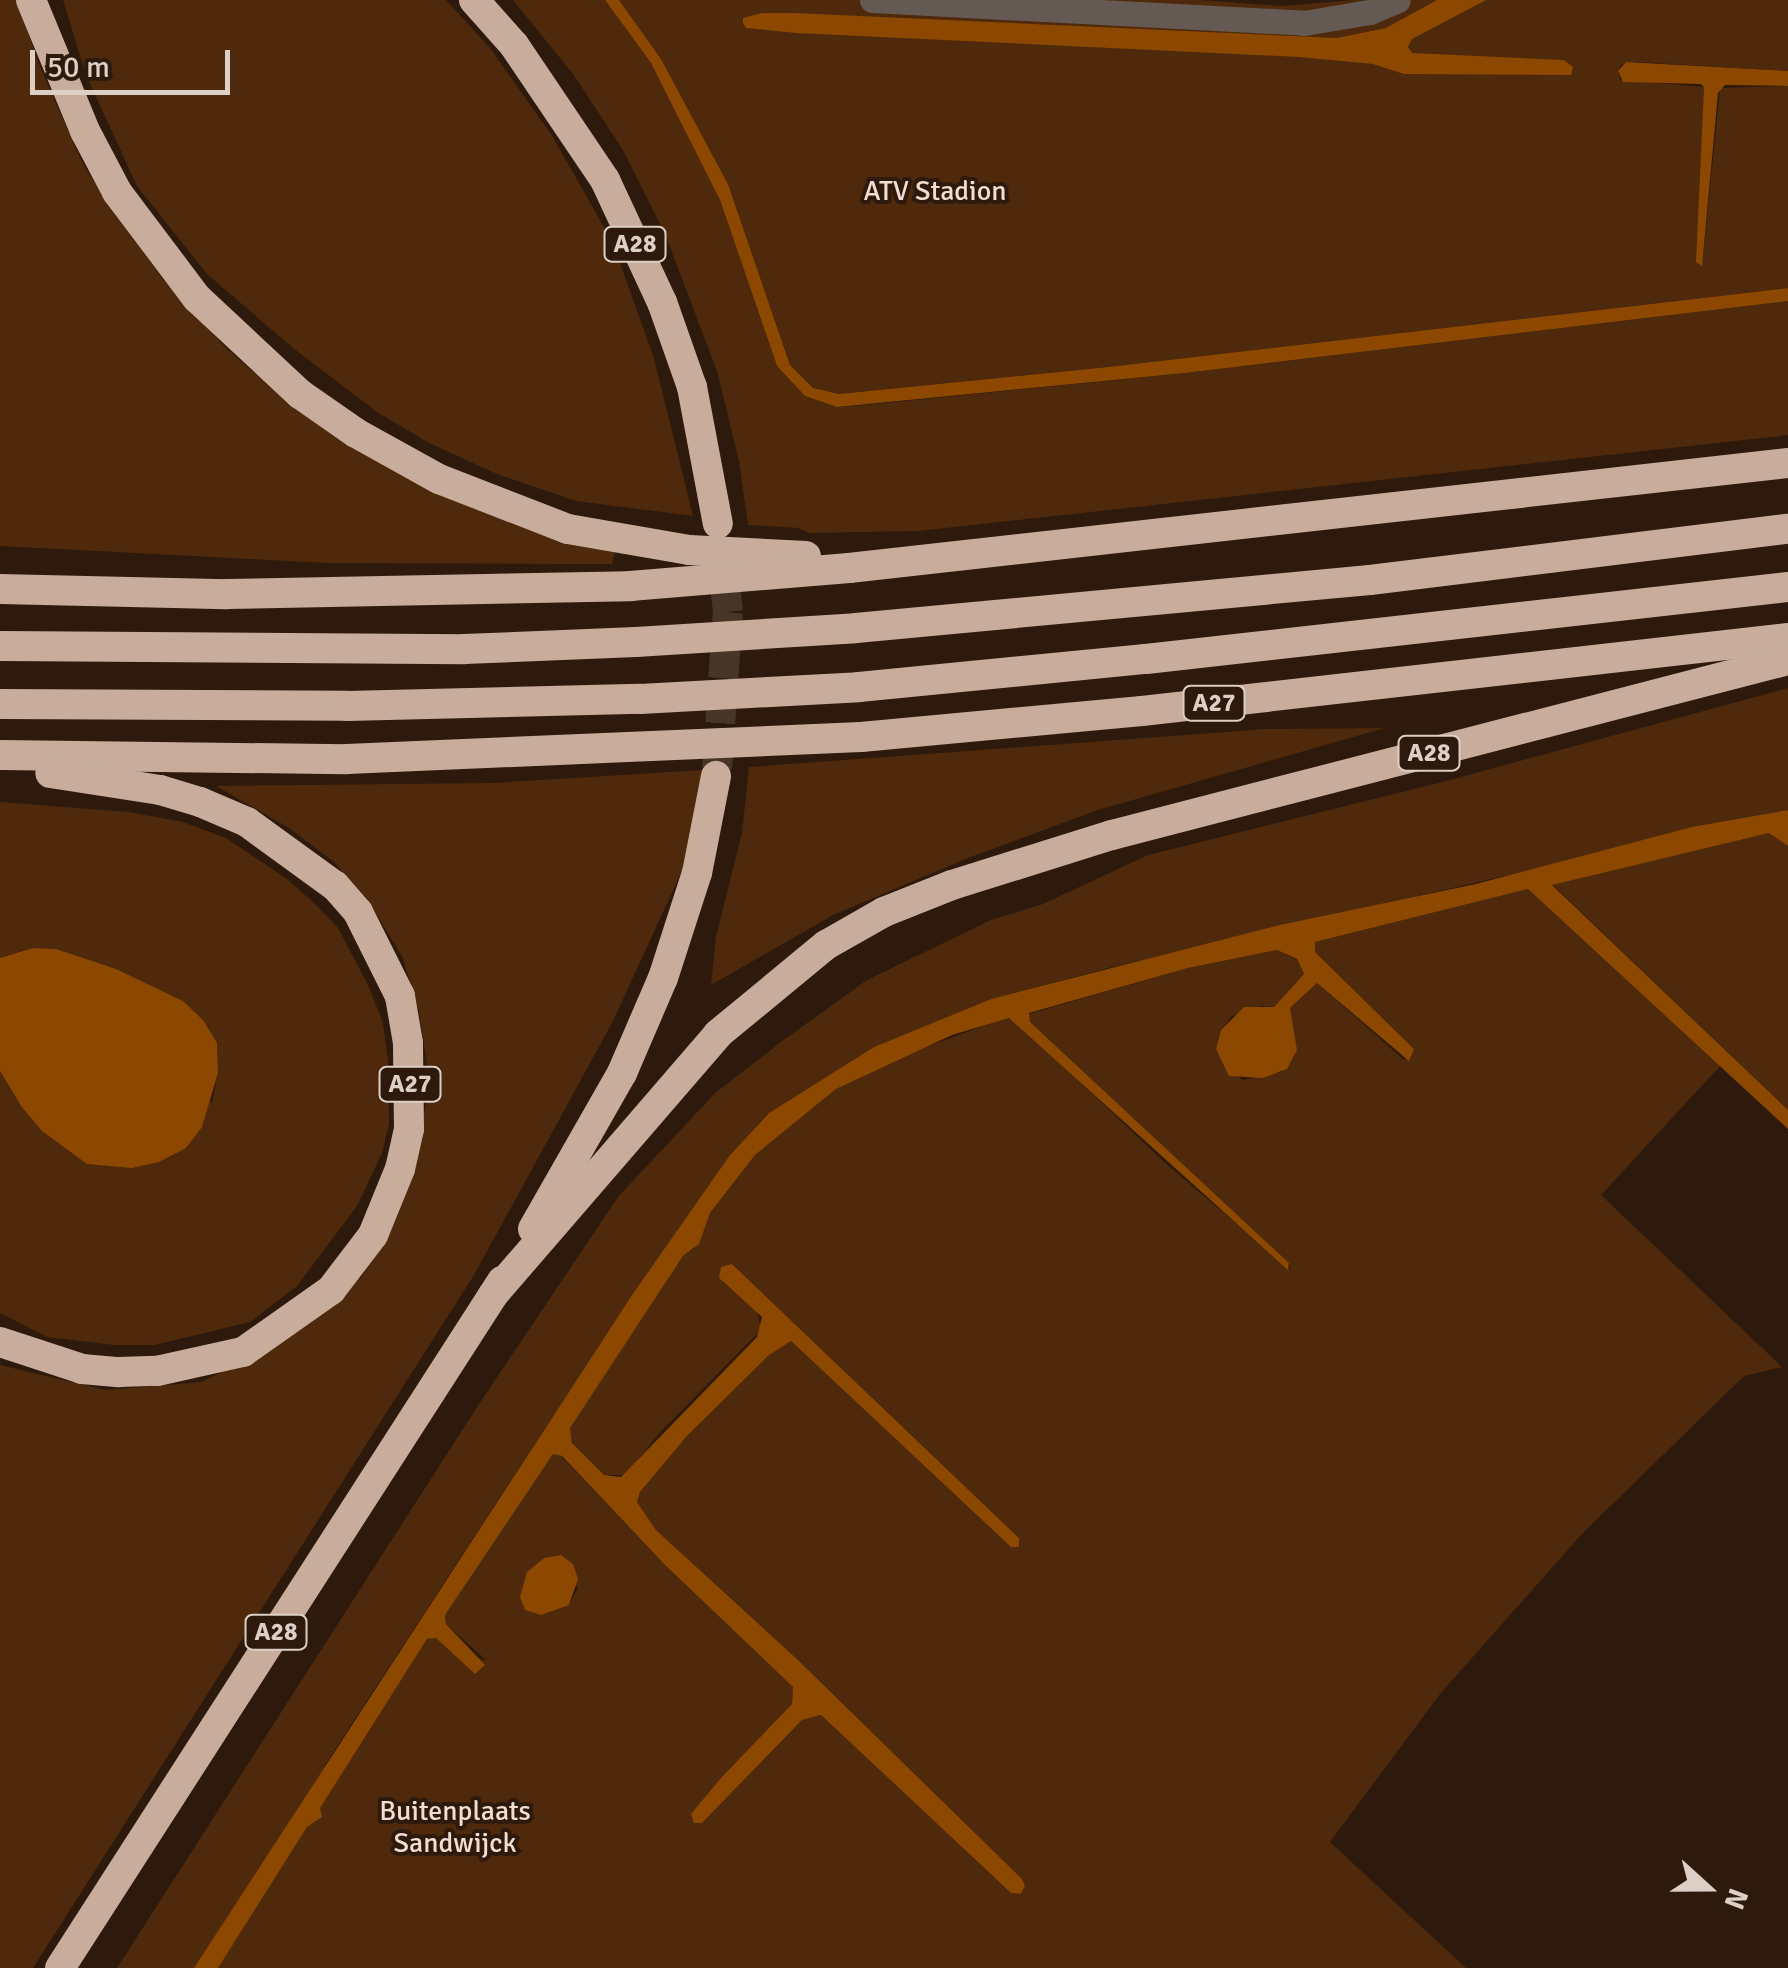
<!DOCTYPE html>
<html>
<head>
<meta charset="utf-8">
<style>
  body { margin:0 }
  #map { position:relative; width:1788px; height:1968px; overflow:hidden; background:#2d1a0c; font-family:Signika,sans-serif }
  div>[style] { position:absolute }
  .green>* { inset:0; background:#4e290b }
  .water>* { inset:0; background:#8c4700 }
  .highway-tunnel>* { height:30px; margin-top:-15px; transform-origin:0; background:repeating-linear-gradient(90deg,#473528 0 30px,transparent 0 45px) }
  .minor>* { height:25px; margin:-12.5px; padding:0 12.5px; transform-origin:12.5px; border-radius:12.5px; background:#655a53 }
  .highway>* { height:30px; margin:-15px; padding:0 15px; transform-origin:15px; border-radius:15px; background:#c8ad9c }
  span { translate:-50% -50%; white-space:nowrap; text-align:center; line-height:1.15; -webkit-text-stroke:8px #2d1a0c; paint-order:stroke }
  .shield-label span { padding:2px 8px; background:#2d1a0c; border:2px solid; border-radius:8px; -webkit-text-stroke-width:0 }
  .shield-label { font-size:25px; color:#ddcfc6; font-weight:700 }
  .park-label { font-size:28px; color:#f2ddd0 }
  .north { position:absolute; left:1658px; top:1838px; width:100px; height:100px; -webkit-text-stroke:8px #2d1a0c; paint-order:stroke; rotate:111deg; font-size:28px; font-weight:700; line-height:40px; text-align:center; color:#ddcfc6 }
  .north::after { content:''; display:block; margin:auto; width:35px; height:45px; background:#ddcfc6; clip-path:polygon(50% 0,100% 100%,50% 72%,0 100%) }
  .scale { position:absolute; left:30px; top:50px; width:200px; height:45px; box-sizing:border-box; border:5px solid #ddcfc6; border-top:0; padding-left:12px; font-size:30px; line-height:35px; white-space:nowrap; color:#ddcfc6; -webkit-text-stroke:8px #2d1a0c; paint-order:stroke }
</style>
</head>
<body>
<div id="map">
  <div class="green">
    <div style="clip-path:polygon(0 0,17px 0,38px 62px,81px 160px,105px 200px,162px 278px,226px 348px,288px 403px,615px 551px,612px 564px,327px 563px,0 546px)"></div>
    <div style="clip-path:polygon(63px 0,446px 0,490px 48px,551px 134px,612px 241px,654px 358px,693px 516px,576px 501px,497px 474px,429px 443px,377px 412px,293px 348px,207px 274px,137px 186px,86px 75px)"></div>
    <div style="clip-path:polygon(513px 0,605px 0,651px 63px,701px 159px,720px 200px,777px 366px,805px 396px,837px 407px,855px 406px,1185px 373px,1788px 301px,1788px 435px,919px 531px,809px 533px,799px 528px,748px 525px,739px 461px,717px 371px,665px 234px,623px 150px,573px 74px)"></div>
    <div style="clip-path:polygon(619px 0,1200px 0,1281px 6px,1354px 0,1788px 0,1788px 71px,1637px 62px,1622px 64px,1618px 71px,1620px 80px,1704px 87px,1702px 266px,1720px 88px,1788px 86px,1788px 288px,1108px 367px,839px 394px,813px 388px,790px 365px,728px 184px,661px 59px)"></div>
    <div style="clip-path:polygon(evenodd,1788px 688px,1788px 810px,1108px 968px,991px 999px,874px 1047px,769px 1113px,730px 1155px,632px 1295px,323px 1768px,405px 1674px,427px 1639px,436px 1638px,452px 1653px,486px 1660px,446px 1624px,445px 1615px,552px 1454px,559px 1454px,665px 1565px,793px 1687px,792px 1704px,691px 1814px,702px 1823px,802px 1720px,821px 1715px,1011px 1893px,1021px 1894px,1025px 1886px,1022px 1879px,798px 1660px,656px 1530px,637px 1502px,640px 1492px,687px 1436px,768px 1356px,791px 1341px,1011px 1547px,1019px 1547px,1019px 1538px,732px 1264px,722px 1282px,757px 1310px,761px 1330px,662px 1430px,625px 1475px,604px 1475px,574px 1447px,569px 1428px,683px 1256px,695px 1248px,710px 1213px,755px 1155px,836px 1089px,910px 1053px,1005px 1018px,1016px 1021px,1165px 1163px,1290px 1269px,1289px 1263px,1030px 1022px,1029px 1014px,1188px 968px,1277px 950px,1297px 960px,1304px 974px,1274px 1007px,1260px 1006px,1232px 1016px,1221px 1030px,1216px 1049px,1242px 1080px,1282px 1072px,1295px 1035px,1289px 1024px,1290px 1008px,1317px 983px,1404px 1060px,1414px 1049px,1315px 952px,1315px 942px,1528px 889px,1720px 1066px,1601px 1195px,1782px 1367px,1744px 1376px,1582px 1534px,1440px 1694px,1330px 1842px,1466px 1968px,117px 1968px,479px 1404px,618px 1197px,715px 1093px,785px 1039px,867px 980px,991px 920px,1043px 904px,1148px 855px,1450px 780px,1788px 688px,544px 1558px,578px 1588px,569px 1605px,527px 1572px,544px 1558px)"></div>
    <div style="clip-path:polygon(1385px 728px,1098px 810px,968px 858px,833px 915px,711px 985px,716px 937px,742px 833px,749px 767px,1266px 729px)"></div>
    <div style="clip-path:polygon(703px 770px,686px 862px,612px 1023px,474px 1275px,33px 1968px,0 1968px,0 1365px,105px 1390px,201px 1382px,260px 1354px,315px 1319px,362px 1276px,397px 1217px,420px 1147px,429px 1078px,419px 1011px,402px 956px,367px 899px,334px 862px,289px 828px,216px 786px,493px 783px)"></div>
    <div style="clip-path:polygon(0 802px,129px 812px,183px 822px,226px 838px,287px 879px,316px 905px,338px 928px,369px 987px,383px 1023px,388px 1060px,389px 1124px,382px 1153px,357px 1206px,297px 1286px,250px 1322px,155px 1345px,114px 1345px,47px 1337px,0 1313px,0 1071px,21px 1106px,212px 1102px,218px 1073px,217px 1043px,183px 1001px,164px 992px,56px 949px,33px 948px,0 958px)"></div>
    <div style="clip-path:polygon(1769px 833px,1788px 846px,1788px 1110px,1552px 884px)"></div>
  </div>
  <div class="water">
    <div style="clip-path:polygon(605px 0,619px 0,661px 59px,728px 184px,790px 365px,813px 388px,839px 394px,1108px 367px,1788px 288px,1788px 301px,1185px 373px,837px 407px,805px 396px,777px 366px,720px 200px,651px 63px)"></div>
    <div style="clip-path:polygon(1437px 0,1486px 0,1412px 39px,1408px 47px,1412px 53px,1564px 60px,1573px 67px,1571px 75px,1404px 74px,1373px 64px,1299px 57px,796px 33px,746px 28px,743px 23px,743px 18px,762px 13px,795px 13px,1337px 38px,1386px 28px)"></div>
    <div style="clip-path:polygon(1626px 62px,1788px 71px,1788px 86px,1725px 85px,1718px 93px,1702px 266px,1696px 262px,1704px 87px,1701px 84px,1623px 82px,1618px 71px)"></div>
    <div style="clip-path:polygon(1788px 810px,1788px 846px,1769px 833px,1552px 885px,1788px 1110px,1788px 1129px,1528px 889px,1315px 942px,1315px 952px,1414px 1049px,1409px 1061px,1317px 983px,1290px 1008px,1297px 1050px,1287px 1069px,1263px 1078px,1229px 1076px,1216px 1049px,1221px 1030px,1244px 1007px,1274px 1007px,1304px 974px,1297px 959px,1277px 950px,1188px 968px,1029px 1013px,1030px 1022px,1289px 1263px,1288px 1270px,1009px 1018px,952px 1035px,836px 1089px,755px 1155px,710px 1213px,699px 1244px,683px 1256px,570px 1428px,572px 1443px,604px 1475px,621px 1477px,757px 1337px,762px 1317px,719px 1278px,721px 1267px,732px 1264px,1019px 1538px,1019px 1547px,1011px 1547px,791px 1341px,768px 1356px,687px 1436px,640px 1492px,637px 1502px,656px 1530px,798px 1660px,1022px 1879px,1025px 1886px,1021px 1894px,1011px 1893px,821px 1715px,802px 1720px,702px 1823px,694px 1823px,691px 1814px,721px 1778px,792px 1704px,793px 1687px,665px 1565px,562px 1456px,553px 1454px,445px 1615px,446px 1624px,485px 1665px,475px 1674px,436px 1638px,427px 1639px,320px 1808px,322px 1817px,307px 1827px,218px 1968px,194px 1968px,632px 1295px,730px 1155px,769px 1113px,874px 1047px,991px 999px,1280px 925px,1476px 884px,1692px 827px)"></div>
    <div style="clip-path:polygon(33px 948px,56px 949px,116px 969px,183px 1001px,203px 1020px,217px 1043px,218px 1073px,202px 1127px,186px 1148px,159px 1162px,132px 1168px,87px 1164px,42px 1131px,21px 1106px,0 1071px,0 958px)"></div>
    <div style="clip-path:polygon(561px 1555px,573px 1564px,578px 1579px,569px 1605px,541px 1615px,525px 1610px,520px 1597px,527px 1572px,544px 1558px)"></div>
  </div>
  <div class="highway-tunnel">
    <div style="left:717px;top:768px;width:156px;rotate:-86deg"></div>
    <div style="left:728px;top:612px;width:57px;rotate:-96deg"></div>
  </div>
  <div class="minor">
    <div style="left:872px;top:0;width:433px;rotate:3deg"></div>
    <div style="left:1304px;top:23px;width:67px;rotate:-9.5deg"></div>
    <div style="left:1370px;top:12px;width:30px;rotate:-23deg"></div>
  </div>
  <div class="highway">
    <div style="left:31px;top:0;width:142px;rotate:67.6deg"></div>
    <div style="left:85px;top:131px;width:69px;rotate:62.3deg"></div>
    <div style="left:117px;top:192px;width:133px;rotate:53deg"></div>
    <div style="left:197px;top:298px;width:141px;rotate:43deg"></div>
    <div style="left:300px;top:394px;width:68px;rotate:34.9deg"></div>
    <div style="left:356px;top:433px;width:95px;rotate:29deg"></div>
    <div style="left:439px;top:479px;width:138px;rotate:21.2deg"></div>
    <div style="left:568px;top:529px;width:123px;rotate:9.8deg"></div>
    <div style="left:689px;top:550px;width:117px;rotate:2.9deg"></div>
    <div style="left:474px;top:0;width:60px;rotate:48.4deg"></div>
    <div style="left:514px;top:45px;width:163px;rotate:56deg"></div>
    <div style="left:605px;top:180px;width:135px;rotate:65deg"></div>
    <div style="left:662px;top:302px;width:90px;rotate:70.6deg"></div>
    <div style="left:692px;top:387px;width:139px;rotate:79.3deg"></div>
    <div style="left:0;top:589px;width:227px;rotate:1.3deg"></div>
    <div style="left:227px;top:594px;width:403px;rotate:-1.1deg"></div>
    <div style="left:630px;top:586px;width:220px;rotate:-4.7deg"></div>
    <div style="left:849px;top:568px;width:945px;rotate:-6.38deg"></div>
    <div style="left:0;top:646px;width:464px;rotate:0.4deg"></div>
    <div style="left:464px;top:649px;width:172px;rotate:-2.3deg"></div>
    <div style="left:636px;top:642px;width:220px;rotate:-3.6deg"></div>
    <div style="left:856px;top:628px;width:516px;rotate:-5.34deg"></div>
    <div style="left:1370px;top:580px;width:421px;rotate:-7deg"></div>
    <div style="left:0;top:704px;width:347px;rotate:0.3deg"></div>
    <div style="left:347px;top:706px;width:293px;rotate:-1.4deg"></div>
    <div style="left:640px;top:699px;width:219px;rotate:-3.1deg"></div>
    <div style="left:859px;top:687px;width:288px;rotate:-5.6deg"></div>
    <div style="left:1146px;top:659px;width:646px;rotate:-6.4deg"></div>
    <div style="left:0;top:755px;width:347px;rotate:0.7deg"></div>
    <div style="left:347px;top:759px;width:514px;rotate:-2.45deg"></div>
    <div style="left:861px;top:737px;width:282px;rotate:-5.3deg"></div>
    <div style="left:1142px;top:711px;width:650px;rotate:-6.45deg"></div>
    <div style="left:533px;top:1229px;width:180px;rotate:-60.3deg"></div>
    <div style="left:622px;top:1073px;width:103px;rotate:-66.7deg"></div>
    <div style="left:663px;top:978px;width:110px;rotate:-72.1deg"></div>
    <div style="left:697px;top:873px;width:99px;rotate:-78.9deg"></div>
    <div style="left:493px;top:1295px;width:345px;rotate:-49.2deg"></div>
    <div style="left:718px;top:1034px;width:140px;rotate:-39.5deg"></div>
    <div style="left:826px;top:945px;width:67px;rotate:-29.6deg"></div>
    <div style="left:884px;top:912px;width:73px;rotate:-21.7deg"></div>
    <div style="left:952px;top:885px;width:168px;rotate:-17.4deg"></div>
    <div style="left:1112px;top:835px;width:698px;rotate:-14.51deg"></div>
    <div style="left:0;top:1342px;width:86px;rotate:18.2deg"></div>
    <div style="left:82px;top:1369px;width:37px;rotate:5deg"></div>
    <div style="left:119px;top:1372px;width:38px;rotate:-2deg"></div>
    <div style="left:157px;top:1371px;width:88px;rotate:-12.5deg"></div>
    <div style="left:243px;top:1352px;width:108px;rotate:-35.2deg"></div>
    <div style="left:331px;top:1290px;width:69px;rotate:-52.6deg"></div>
    <div style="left:373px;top:1235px;width:71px;rotate:-67.8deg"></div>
    <div style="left:400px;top:1169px;width:41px;rotate:-77.3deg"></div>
    <div style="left:409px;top:1129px;width:86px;rotate:-90.7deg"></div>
    <div style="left:408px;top:1043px;width:48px;rotate:-99.7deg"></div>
    <div style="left:400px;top:996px;width:94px;rotate:-116.6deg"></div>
    <div style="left:358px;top:912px;width:35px;rotate:-131deg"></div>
    <div style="left:335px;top:886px;width:109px;rotate:-144deg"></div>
    <div style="left:247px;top:822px;width:51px;rotate:-156.9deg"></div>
    <div style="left:200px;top:802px;width:42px;rotate:-163.3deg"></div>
    <div style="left:160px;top:790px;width:111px;rotate:-171.2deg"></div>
    <div style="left:60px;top:1968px;width:817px;rotate:-57.24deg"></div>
  </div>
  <div class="shield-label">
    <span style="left:635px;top:244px">A28</span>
    <span style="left:1214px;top:703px">A27</span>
    <span style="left:1429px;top:753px">A28</span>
    <span style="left:410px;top:1084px">A27</span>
    <span style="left:276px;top:1632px">A28</span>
  </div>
  <div class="park-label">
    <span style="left:935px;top:191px">ATV Stadion</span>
    <span style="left:455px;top:1827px">Buitenplaats<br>Sandwijck</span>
  </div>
  <div class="north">N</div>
  <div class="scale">50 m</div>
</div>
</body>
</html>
